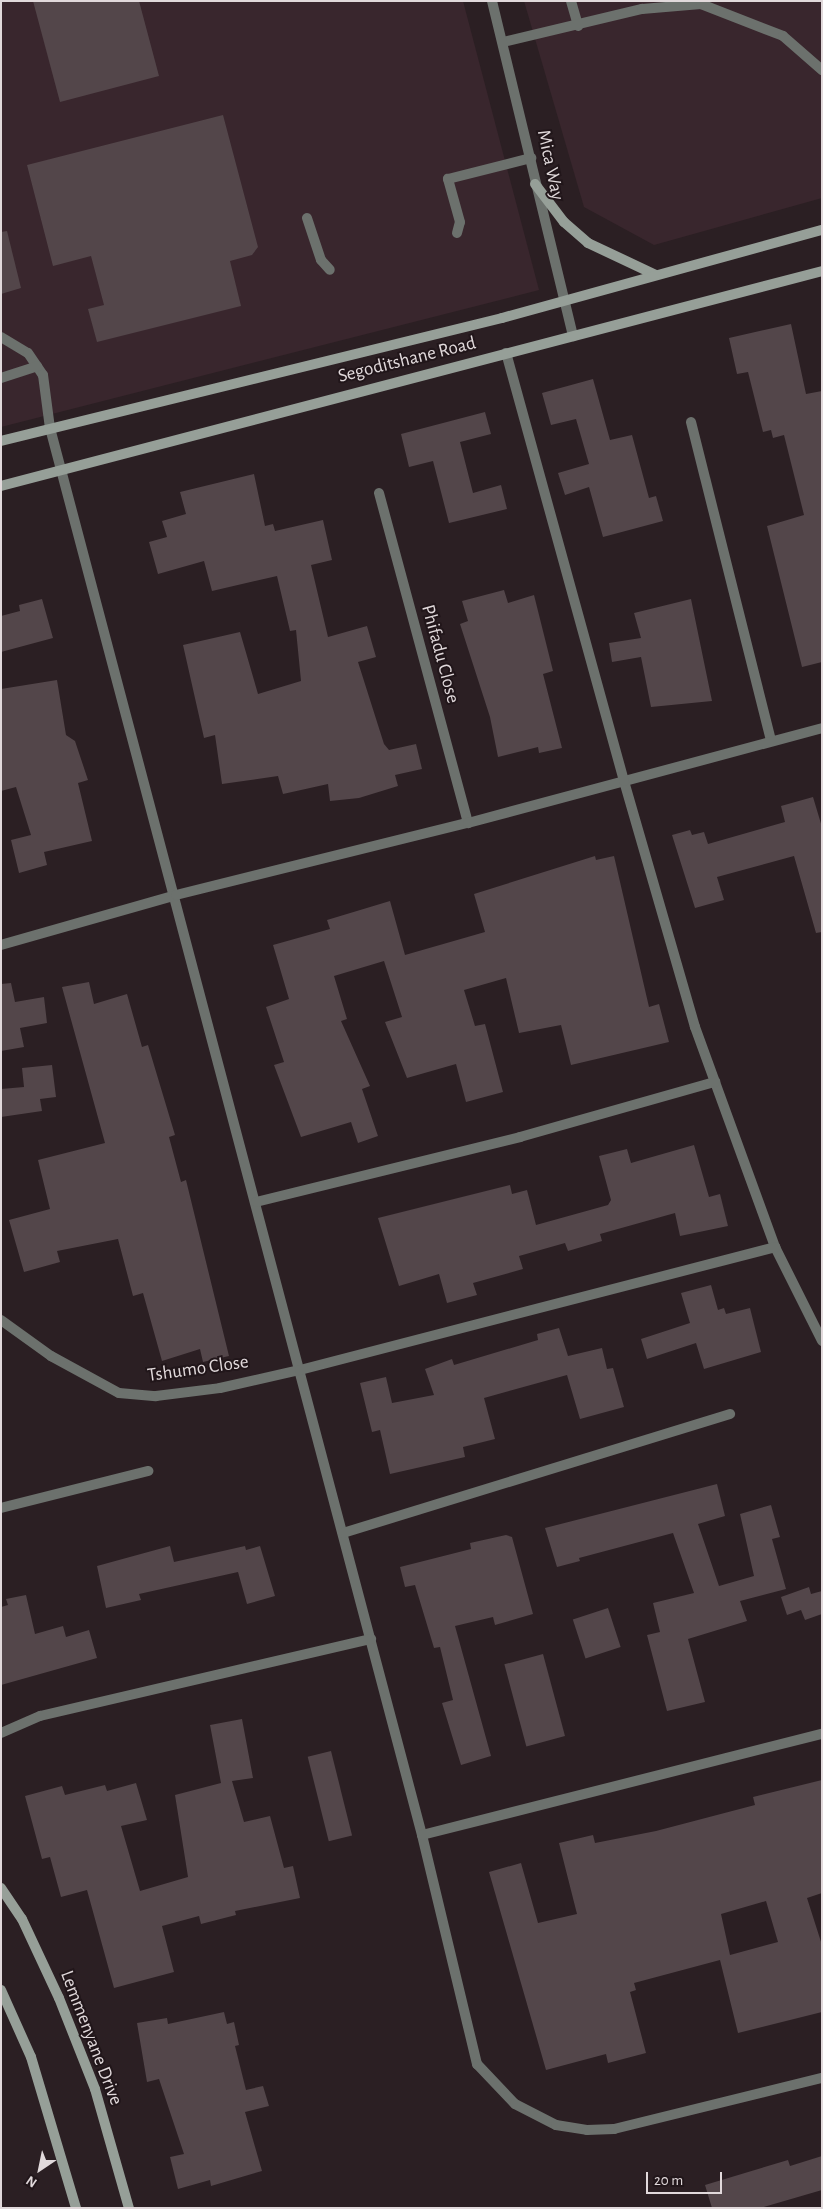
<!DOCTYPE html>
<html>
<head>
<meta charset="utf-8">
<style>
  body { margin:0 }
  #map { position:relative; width:823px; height:2209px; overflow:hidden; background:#2b1f23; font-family:"Alegreya Sans",sans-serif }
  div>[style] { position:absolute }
  .built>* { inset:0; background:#39262d }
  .building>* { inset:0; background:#53464a; transform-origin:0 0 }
  .lane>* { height:10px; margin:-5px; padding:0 5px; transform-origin:5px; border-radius:5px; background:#6c716d }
  .street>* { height:10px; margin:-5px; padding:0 5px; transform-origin:5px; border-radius:5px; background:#6c716d }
  .secondary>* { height:10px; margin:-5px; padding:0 5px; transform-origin:5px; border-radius:5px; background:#969f98 }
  span { translate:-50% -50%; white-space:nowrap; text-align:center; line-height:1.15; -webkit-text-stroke:4px #21161a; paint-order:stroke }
  .street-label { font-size:19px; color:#e1d9db }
  .frame { position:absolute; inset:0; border:2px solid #e1d9db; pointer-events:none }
  .north { position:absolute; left:15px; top:2144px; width:50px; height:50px; -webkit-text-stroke:4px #21161a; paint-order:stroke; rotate:214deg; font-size:14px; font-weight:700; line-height:20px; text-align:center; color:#e1d9db }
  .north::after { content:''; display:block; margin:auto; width:18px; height:22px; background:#e1d9db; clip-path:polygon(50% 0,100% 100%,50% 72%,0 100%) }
  .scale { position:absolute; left:646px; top:2172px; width:76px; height:22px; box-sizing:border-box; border:2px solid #e1d9db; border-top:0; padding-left:6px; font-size:15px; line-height:18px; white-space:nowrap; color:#e1d9db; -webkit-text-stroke:4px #21161a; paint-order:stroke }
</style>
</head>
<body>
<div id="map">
  <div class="built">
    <div style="clip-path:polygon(1px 1px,463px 1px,539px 290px,1px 427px)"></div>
    <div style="clip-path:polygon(524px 1px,822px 1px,822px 198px,654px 245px,584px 207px)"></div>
  </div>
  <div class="building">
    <div style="clip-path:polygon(33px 1px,139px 1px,159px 76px,60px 102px)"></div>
    <div style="clip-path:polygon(223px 115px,258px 247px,252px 255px,230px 261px,241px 306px,97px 342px,88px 309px,104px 305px,91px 256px,53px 266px,27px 165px)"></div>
    <div style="clip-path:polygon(7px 231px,21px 288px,1px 294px,1px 232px)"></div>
    <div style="clip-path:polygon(791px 324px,806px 394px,822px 391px,822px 662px,802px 667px,767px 526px,804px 515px,784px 435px,773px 438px,771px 430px,763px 432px,748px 372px,737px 374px,729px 338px)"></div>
    <div style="clip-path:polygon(593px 379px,610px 440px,632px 435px,649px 498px,656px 496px,663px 521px,603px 537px,589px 487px,565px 495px,558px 473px,589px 464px,576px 419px,551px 425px,542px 393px)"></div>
    <div style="clip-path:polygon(485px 412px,491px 434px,460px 442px,473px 493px,501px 485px,507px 509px,449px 523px,433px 461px,409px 467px,401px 434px)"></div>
    <div style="clip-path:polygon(254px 474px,265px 526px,273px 524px,275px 531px,323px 520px,332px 560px,311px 565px,328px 637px,367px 626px,376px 657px,358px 662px,384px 744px,389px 750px,416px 744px,422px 769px,395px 775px,398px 786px,359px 798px,330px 801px,328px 784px,283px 794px,278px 776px,222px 784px,215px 735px,204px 738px,183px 645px,240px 632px,258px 694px,301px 681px,296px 630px,290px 631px,277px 576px,212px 591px,204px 561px,158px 574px,149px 542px,167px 537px,162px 521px,186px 514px,180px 492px)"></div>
    <div style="clip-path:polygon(504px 590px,508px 603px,534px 595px,553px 671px,543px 674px,562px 748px,539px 753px,538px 747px,498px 757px,490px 717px,460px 624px,468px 621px,462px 601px)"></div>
    <div style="clip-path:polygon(42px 599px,53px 638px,1px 652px,1px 616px,20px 611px,19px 605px)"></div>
    <div style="clip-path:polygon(691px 599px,712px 701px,651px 707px,641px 657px,612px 662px,609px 643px,641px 638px,634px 613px)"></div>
    <div style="clip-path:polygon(57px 680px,66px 735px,75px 741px,88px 780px,78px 783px,92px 841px,44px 852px,47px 865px,19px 873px,11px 840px,31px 835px,16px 787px,1px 791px,1px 689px)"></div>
    <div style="clip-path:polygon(813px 797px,822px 827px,822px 932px,816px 933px,794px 856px,717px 877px,724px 900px,695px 908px,672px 835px,690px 830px,692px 835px,704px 832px,708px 844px,785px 822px,781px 806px)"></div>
    <div style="clip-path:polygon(595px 856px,596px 860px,614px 856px,649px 1007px,659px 1004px,669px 1042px,571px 1065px,561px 1025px,519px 1033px,506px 978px,464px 990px,475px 1026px,485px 1024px,503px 1092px,466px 1102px,456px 1064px,407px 1078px,385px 1022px,402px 1017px,384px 961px,334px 976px,347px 1019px,341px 1021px,370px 1086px,362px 1089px,378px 1136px,358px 1143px,351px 1122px,301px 1137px,274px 1065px,284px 1062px,266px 1007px,289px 999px,273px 945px,330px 929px,327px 920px,390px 901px,405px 955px,485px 932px,474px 894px)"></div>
    <div style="clip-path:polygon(89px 982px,94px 1004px,127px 994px,142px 1047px,148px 1045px,175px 1135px,169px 1137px,181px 1182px,186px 1180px,229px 1356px,203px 1362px,200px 1349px,162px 1361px,143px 1293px,133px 1296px,118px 1239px,57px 1251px,60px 1262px,24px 1272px,9px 1220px,50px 1209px,38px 1160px,105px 1143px,62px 987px)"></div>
    <div style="clip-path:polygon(11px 983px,15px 1002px,44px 997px,47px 1023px,20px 1028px,24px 1047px,1px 1051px,1px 984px)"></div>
    <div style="clip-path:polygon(52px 1065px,56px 1097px,40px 1099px,42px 1111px,1px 1117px,1px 1089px,24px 1087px,22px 1068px)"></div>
    <div style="clip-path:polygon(694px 1145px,709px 1197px,720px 1194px,728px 1226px,680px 1236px,675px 1213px,600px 1234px,602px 1241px,568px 1251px,565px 1243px,519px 1256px,523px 1269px,473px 1283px,477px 1295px,447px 1303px,439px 1274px,399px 1286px,378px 1218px,510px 1185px,512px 1194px,527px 1190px,536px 1225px,608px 1205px,611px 1200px,599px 1156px,627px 1149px,631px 1163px)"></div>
    <div style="clip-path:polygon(711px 1285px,718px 1310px,724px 1308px,726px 1314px,750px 1308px,761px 1352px,704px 1369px,696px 1343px,647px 1359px,641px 1339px,690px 1323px,681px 1293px)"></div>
    <div style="clip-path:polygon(559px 1328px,568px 1356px,602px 1348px,607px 1369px,613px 1368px,624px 1407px,580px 1419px,567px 1375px,484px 1398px,495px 1439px,463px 1447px,465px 1457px,390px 1474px,380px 1430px,372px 1432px,360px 1383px,386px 1377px,392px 1403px,434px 1395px,425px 1369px,452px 1359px,454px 1365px,538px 1340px,537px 1334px)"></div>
    <div style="clip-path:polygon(717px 1484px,725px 1516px,698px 1524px,719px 1586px,754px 1576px,740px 1514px,771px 1505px,780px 1537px,772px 1539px,786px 1589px,740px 1601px,747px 1621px,688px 1639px,705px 1702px,667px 1711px,647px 1635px,660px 1632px,653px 1603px,694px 1593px,673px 1533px,579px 1558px,580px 1561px,557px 1567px,545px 1528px)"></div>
    <div style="clip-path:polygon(506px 1535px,512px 1537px,533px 1614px,495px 1625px,493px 1617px,455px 1626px,491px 1756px,461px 1765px,442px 1703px,453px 1700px,440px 1647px,434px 1648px,415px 1585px,405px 1587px,400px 1567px,471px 1549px,470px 1543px)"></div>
    <div style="clip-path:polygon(170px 1546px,174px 1562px,245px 1546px,246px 1550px,260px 1546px,275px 1596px,247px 1604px,238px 1572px,139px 1594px,141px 1600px,106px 1608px,97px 1566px)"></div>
    <div style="clip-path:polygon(809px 1587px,811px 1594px,822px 1591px,822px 1614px,805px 1620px,801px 1610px,787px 1615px,781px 1597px)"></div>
    <div style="clip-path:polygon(26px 1595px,35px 1634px,63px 1626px,66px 1637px,89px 1630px,97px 1658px,1px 1685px,1px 1607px,8px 1605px,6px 1599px)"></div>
    <div style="left:608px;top:1608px;width:41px;height:37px;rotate:72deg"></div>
    <div style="left:543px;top:1654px;width:85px;height:40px;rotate:75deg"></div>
    <div style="clip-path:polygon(242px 1719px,253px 1778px,232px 1781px,244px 1822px,270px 1816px,284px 1868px,293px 1866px,300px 1898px,235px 1911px,236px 1915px,201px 1924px,199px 1916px,162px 1926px,174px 1972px,114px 1988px,87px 1890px,61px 1897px,50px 1857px,42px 1859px,25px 1796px,62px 1786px,65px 1795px,105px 1785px,107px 1791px,136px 1783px,147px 1820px,121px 1826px,140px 1891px,188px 1877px,175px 1795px,221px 1783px,210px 1725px)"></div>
    <div style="left:331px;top:1751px;width:87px;height:24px;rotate:76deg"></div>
    <div style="clip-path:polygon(evenodd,822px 1780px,822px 1893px,807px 1898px,822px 1945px,822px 2012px,738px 2033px,720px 1960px,634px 1983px,636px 1990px,630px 1992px,646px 2053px,608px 2063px,606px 2054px,546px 2070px,489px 1872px,521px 1863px,538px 1923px,577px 1914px,559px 1843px,593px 1835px,595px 1843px,656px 1831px,755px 1805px,753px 1797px,822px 1780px,766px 1901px,778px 1942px,730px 1955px,721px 1914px,766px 1901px)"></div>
    <div style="clip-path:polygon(224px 2012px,227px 2024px,234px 2022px,239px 2045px,235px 2046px,246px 2090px,263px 2086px,269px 2106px,245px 2112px,262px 2171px,211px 2186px,210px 2180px,178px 2189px,170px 2157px,184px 2154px,159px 2079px,147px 2082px,137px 2023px,167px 2018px,168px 2024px)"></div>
    <div style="clip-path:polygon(822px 2156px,822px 2190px,760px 2208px,712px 2208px,705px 2185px,788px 2160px,790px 2166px)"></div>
  </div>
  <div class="lane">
    <div style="left:571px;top:1px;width:26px;rotate:74deg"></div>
    <div style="left:503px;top:42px;width:143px;rotate:-13.4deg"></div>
    <div style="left:642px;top:9px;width:59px;rotate:-4.8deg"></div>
    <div style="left:701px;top:4px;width:88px;rotate:21.3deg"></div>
    <div style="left:783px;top:36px;width:52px;rotate:41.1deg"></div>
    <div style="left:307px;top:218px;width:44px;rotate:71.6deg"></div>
    <div style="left:321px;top:260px;width:13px;rotate:48deg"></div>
    <div style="left:457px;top:233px;width:11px;rotate:-75deg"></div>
    <div style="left:460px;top:222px;width:45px;rotate:-105.6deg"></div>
    <div style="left:448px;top:179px;width:86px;rotate:-14.2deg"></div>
    <div style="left:1px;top:337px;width:31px;rotate:31deg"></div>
    <div style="left:28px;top:353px;width:27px;rotate:56deg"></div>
    <div style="left:43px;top:375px;width:53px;rotate:82.5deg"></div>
    <div style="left:1px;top:378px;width:38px;rotate:-18deg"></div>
  </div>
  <div class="street">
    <div style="left:492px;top:1px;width:345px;rotate:76.4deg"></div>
    <div style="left:691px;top:422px;width:329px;rotate:75.9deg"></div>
    <div style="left:50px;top:428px;width:1455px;rotate:75.19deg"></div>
    <div style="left:422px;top:1835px;width:236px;rotate:76.5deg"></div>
    <div style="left:477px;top:2064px;width:55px;rotate:46.5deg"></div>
    <div style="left:515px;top:2104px;width:46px;rotate:27.1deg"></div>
    <div style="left:556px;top:2125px;width:31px;rotate:9deg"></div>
    <div style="left:587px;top:2130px;width:27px;rotate:-2deg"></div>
    <div style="left:614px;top:2129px;width:214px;rotate:-13.8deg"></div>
    <div style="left:379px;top:493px;width:342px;rotate:74.9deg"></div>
    <div style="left:1px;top:945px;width:182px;rotate:-15.9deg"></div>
    <div style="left:176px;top:895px;width:301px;rotate:-13.9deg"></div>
    <div style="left:468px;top:823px;width:367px;rotate:-15deg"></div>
    <div style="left:715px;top:1082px;width:176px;rotate:70deg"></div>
    <div style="left:775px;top:1247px;width:105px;rotate:63.4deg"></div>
    <div style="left:256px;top:1202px;width:272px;rotate:-13.8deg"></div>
    <div style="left:520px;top:1137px;width:203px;rotate:-15.8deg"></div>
    <div style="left:715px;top:1082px;width:59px;rotate:-110deg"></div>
    <div style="left:695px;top:1027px;width:256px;rotate:-106.1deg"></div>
    <div style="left:624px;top:781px;width:444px;rotate:-105.4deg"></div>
    <div style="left:1px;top:1320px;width:62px;rotate:35.8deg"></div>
    <div style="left:51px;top:1356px;width:77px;rotate:28.6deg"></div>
    <div style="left:119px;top:1393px;width:37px;rotate:5deg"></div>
    <div style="left:156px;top:1396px;width:64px;rotate:-7.1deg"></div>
    <div style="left:220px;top:1388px;width:82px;rotate:-12.7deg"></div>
    <div style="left:300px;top:1370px;width:491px;rotate:-14.5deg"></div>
    <div style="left:1px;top:1508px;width:152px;rotate:-14.1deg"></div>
    <div style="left:343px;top:1533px;width:405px;rotate:-17.1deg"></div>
    <div style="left:1px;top:1733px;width:43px;rotate:-23.6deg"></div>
    <div style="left:40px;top:1716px;width:340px;rotate:-13.1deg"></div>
    <div style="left:422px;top:1835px;width:413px;rotate:-14.2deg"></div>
  </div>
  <div class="secondary">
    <div style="left:535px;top:184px;width:48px;rotate:52.7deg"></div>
    <div style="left:564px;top:222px;width:32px;rotate:41deg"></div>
    <div style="left:588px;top:243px;width:75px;rotate:25.2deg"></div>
    <div style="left:1px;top:441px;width:516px;rotate:-13.79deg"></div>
    <div style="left:502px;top:318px;width:332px;rotate:-15.4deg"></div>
    <div style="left:1px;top:486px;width:849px;rotate:-14.67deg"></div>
    <div style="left:1px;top:1888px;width:37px;rotate:56deg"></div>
    <div style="left:22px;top:1919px;width:87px;rotate:64.9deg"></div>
    <div style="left:59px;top:1998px;width:98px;rotate:68.4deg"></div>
    <div style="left:95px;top:2089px;width:124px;rotate:74.1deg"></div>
    <div style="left:1px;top:1990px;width:73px;rotate:65.9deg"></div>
    <div style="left:31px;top:2057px;width:158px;rotate:73.4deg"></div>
  </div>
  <div class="street-label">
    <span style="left:550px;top:165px;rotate:78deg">Mica Way</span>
    <span style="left:407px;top:360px;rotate:-14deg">Segoditshane Road</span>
    <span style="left:440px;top:654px;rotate:75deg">Phifadu Close</span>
    <span style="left:198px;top:1369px;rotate:-8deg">Tshumo Close</span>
    <span style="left:91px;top:2038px;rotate:69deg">Lemmenyane Drive</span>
  </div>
  <div class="frame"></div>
  <div class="north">N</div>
  <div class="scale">20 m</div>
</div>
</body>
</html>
